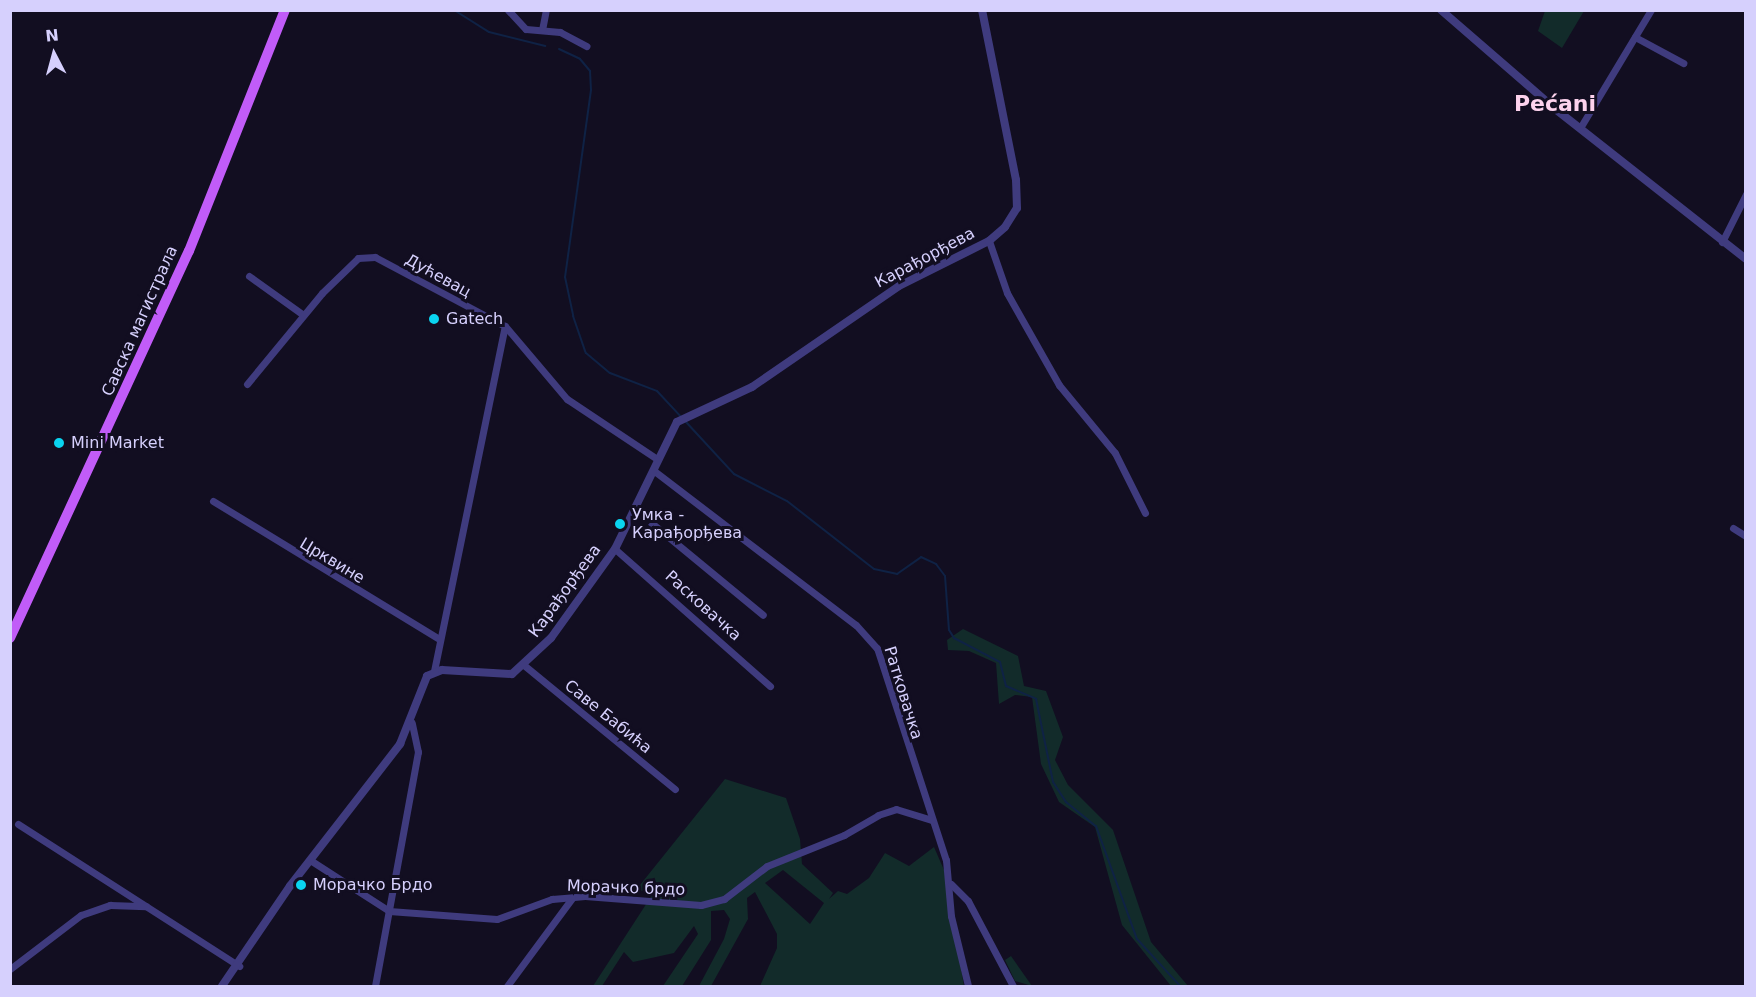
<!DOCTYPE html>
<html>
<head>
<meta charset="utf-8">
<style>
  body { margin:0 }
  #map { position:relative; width:1756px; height:997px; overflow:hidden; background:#120e21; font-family:"DejaVu Sans",sans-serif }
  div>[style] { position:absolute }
  .green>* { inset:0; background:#122b2a }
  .stream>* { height:2px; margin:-1px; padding:0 1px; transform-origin:1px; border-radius:1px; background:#0f2245 }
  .minor>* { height:7px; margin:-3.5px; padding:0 3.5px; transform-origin:3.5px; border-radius:3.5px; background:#3f3b7e }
  .tertiary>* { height:8px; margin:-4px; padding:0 4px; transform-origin:4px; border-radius:4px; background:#3f3b7e }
  .primary>* { height:10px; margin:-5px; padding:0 5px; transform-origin:5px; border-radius:5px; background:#c15cf8 }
  .dots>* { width:16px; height:16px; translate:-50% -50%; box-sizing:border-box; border:3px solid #120e21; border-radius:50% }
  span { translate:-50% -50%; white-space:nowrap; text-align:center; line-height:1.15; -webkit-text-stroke:6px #120e21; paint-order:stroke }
  .street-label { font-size:16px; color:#d6d0fd }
  .poi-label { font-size:16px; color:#d6d0fd }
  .left { translate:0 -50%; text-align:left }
  .district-label { font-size:22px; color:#fdd2ed; font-weight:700 }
  .frame { position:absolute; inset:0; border:12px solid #d6d0fd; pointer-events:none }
  .north { position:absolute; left:24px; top:24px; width:60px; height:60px; -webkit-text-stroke:4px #120e21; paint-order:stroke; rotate:354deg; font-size:16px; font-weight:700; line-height:24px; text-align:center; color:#d6d0fd }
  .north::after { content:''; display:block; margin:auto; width:21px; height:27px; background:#d6d0fd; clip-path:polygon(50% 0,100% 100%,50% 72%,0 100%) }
</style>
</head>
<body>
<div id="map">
  <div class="green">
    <div style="clip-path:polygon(1545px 11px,1584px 11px,1562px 48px,1538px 31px)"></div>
    <div style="clip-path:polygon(963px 629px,1018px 656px,1024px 686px,1046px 691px,1063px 737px,1055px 760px,1068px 785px,1113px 830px,1151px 942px,1188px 986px,1171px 986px,1122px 925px,1095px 827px,1059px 802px,1041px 764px,1032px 697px,1015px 695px,999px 704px,996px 663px,969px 651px,948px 650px,947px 640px)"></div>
    <div style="clip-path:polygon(evenodd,725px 779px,786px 798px,800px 839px,802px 864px,833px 893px,829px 899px,838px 891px,847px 894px,869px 878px,885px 853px,909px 866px,934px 847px,944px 870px,964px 986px,760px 986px,777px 948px,777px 934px,755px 892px,747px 898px,748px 919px,711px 986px,699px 986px,724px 939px,730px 919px,724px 910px,711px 911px,711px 940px,682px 986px,663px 986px,698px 934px,694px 926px,674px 953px,633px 962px,624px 952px,602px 986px,593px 986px,654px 892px,636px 890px,725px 779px,783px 870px,824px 903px,810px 924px,765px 883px,783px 870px)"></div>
    <div style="clip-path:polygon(1011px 956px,1032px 986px,1015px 981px,1005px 960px)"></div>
  </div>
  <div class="stream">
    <div style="left:454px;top:10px;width:41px;rotate:32.2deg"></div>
    <div style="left:489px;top:32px;width:58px;rotate:14deg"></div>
    <div style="left:559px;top:49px;width:23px;rotate:25deg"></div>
    <div style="left:580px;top:59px;width:16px;rotate:50deg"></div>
    <div style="left:590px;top:71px;width:19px;rotate:87deg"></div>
    <div style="left:591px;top:90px;width:189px;rotate:97.9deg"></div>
    <div style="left:565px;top:277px;width:40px;rotate:78deg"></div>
    <div style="left:573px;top:316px;width:39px;rotate:71deg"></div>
    <div style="left:586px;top:353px;width:31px;rotate:40deg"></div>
    <div style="left:610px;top:373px;width:50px;rotate:21deg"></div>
    <div style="left:657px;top:391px;width:37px;rotate:47deg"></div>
    <div style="left:686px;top:422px;width:71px;rotate:47.3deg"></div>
    <div style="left:734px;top:474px;width:59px;rotate:27deg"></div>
    <div style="left:787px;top:501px;width:110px;rotate:38deg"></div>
    <div style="left:874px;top:569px;width:24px;rotate:12deg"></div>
    <div style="left:897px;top:574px;width:29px;rotate:-35deg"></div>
    <div style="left:921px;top:557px;width:17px;rotate:25deg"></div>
    <div style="left:936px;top:564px;width:15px;rotate:53deg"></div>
    <div style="left:945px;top:576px;width:54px;rotate:85.8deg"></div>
    <div style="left:949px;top:630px;width:9px;rotate:58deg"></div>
    <div style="left:954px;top:638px;width:52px;rotate:27.6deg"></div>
    <div style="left:1000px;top:662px;width:25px;rotate:76deg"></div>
    <div style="left:1006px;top:686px;width:33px;rotate:23deg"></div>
    <div style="left:1036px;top:699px;width:85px;rotate:78.4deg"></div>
    <div style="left:1053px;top:782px;width:24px;rotate:57deg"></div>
    <div style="left:1066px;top:802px;width:38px;rotate:39deg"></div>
    <div style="left:1096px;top:826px;width:120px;rotate:70.1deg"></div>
    <div style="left:1137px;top:939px;width:64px;rotate:47.5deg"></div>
  </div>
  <div class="minor">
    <div style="left:508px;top:10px;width:26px;rotate:47deg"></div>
    <div style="left:526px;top:29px;width:34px;rotate:5deg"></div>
    <div style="left:560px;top:32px;width:30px;rotate:28deg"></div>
    <div style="left:542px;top:30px;width:20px;rotate:-79deg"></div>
    <div style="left:1635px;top:37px;width:55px;rotate:28.4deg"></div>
    <div style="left:1580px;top:128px;width:138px;rotate:-59deg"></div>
    <div style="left:989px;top:241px;width:55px;rotate:70.9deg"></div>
    <div style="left:1007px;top:293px;width:106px;rotate:60.5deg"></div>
    <div style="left:1059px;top:385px;width:88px;rotate:50.5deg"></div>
    <div style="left:1115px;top:453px;width:67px;rotate:63.4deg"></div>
    <div style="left:1722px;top:242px;width:54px;rotate:-63.4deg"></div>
    <div style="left:249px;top:276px;width:65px;rotate:35.6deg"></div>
    <div style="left:247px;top:384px;width:118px;rotate:-50.5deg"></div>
    <div style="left:322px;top:293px;width:50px;rotate:-44.2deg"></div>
    <div style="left:358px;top:258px;width:17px;rotate:-3deg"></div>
    <div style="left:375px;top:257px;width:147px;rotate:28deg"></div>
    <div style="left:505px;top:326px;width:96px;rotate:49.7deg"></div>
    <div style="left:567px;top:399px;width:108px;rotate:33.7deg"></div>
    <div style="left:653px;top:470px;width:255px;rotate:37.4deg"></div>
    <div style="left:856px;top:625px;width:31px;rotate:48deg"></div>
    <div style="left:877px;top:648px;width:223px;rotate:72deg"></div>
    <div style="left:946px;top:860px;width:56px;rotate:84.9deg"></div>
    <div style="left:951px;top:916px;width:72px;rotate:76.3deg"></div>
    <div style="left:213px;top:501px;width:265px;rotate:31.4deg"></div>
    <div style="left:637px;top:511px;width:163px;rotate:39.5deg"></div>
    <div style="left:1733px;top:528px;width:15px;rotate:32deg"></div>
    <div style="left:615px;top:549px;width:207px;rotate:41.5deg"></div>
    <div style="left:525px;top:666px;width:194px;rotate:39.4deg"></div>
    <div style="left:434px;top:671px;width:352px;rotate:-78.4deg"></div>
    <div style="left:18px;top:824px;width:263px;rotate:32.7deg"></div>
    <div style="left:310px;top:860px;width:94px;rotate:32.8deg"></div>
    <div style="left:389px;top:911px;width:108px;rotate:4.2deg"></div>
    <div style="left:497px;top:919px;width:59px;rotate:-20deg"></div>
    <div style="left:552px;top:899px;width:33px;rotate:-5deg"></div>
    <div style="left:585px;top:896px;width:116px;rotate:4.4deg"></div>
    <div style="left:701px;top:905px;width:24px;rotate:-15deg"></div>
    <div style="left:724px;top:899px;width:54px;rotate:-37.5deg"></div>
    <div style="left:767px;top:866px;width:83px;rotate:-21.9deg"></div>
    <div style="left:844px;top:835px;width:39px;rotate:-30deg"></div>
    <div style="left:878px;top:815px;width:19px;rotate:-18deg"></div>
    <div style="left:896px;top:809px;width:37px;rotate:17deg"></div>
    <div style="left:951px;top:884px;width:24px;rotate:45deg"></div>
    <div style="left:968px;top:901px;width:96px;rotate:62.1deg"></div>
    <div style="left:10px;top:969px;width:89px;rotate:-37.3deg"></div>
    <div style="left:81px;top:915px;width:31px;rotate:-19deg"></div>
    <div style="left:110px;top:905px;width:36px;rotate:2deg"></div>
    <div style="left:375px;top:986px;width:238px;rotate:-79.6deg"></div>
    <div style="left:418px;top:752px;width:30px;rotate:-102deg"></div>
    <div style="left:507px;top:986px;width:109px;rotate:-53.5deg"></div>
  </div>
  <div class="tertiary">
    <div style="left:1441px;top:10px;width:150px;rotate:40.9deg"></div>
    <div style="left:1554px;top:108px;width:244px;rotate:38.2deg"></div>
    <div style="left:222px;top:986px;width:121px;rotate:-55.8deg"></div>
    <div style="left:290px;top:886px;width:180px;rotate:-52.2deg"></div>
    <div style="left:400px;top:744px;width:73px;rotate:-68.3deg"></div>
    <div style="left:427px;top:676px;width:16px;rotate:-22deg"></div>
    <div style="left:442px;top:670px;width:70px;rotate:3.3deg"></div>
    <div style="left:512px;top:674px;width:53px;rotate:-42.7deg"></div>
    <div style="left:551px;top:638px;width:110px;rotate:-54.3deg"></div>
    <div style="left:615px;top:549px;width:141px;rotate:-64deg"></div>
    <div style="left:677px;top:422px;width:83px;rotate:-25deg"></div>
    <div style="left:752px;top:387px;width:178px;rotate:-34.5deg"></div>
    <div style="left:899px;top:286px;width:101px;rotate:-26.6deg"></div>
    <div style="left:989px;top:241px;width:21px;rotate:-41deg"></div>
    <div style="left:1005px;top:227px;width:22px;rotate:-58deg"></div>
    <div style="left:1017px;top:208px;width:28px;rotate:-92deg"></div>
    <div style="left:1016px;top:180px;width:173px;rotate:-101.3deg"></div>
  </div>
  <div class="primary">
    <div style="left:10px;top:638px;width:426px;rotate:-65.2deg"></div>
    <div style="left:189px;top:251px;width:259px;rotate:-68.3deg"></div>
  </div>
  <div class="dots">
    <div style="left:434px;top:319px;background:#0ad4f0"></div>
    <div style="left:59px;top:443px;background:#0ad4f0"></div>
    <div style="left:620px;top:524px;background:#0ad4f0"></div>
    <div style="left:301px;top:885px;background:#0ad4f0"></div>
  </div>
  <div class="street-label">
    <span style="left:925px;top:258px;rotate:-28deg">Карађорђева</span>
    <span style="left:438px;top:276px;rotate:29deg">Дућевац</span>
    <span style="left:140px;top:321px;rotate:-66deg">Савска магистрала</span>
    <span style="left:332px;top:561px;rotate:31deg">Црквине</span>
    <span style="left:565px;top:591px;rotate:-54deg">Карађорђева</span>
    <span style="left:703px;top:606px;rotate:42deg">Расковачка</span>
    <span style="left:903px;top:693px;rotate:73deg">Ратковачка</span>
    <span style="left:608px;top:717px;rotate:39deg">Саве Бабића</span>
    <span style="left:626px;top:888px;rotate:2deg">Морачко брдо</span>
  </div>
  <div class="poi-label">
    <span class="left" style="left:446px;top:319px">Gatech</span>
    <span class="left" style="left:71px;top:443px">Mini Market</span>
    <span class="left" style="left:632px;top:524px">Умка -<br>Карађорђева</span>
    <span class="left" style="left:313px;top:885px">Морачко Брдо</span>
  </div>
  <div class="district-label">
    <span style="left:1555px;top:104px">Pećani</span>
  </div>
  <div class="frame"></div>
  <div class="north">N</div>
</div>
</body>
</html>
